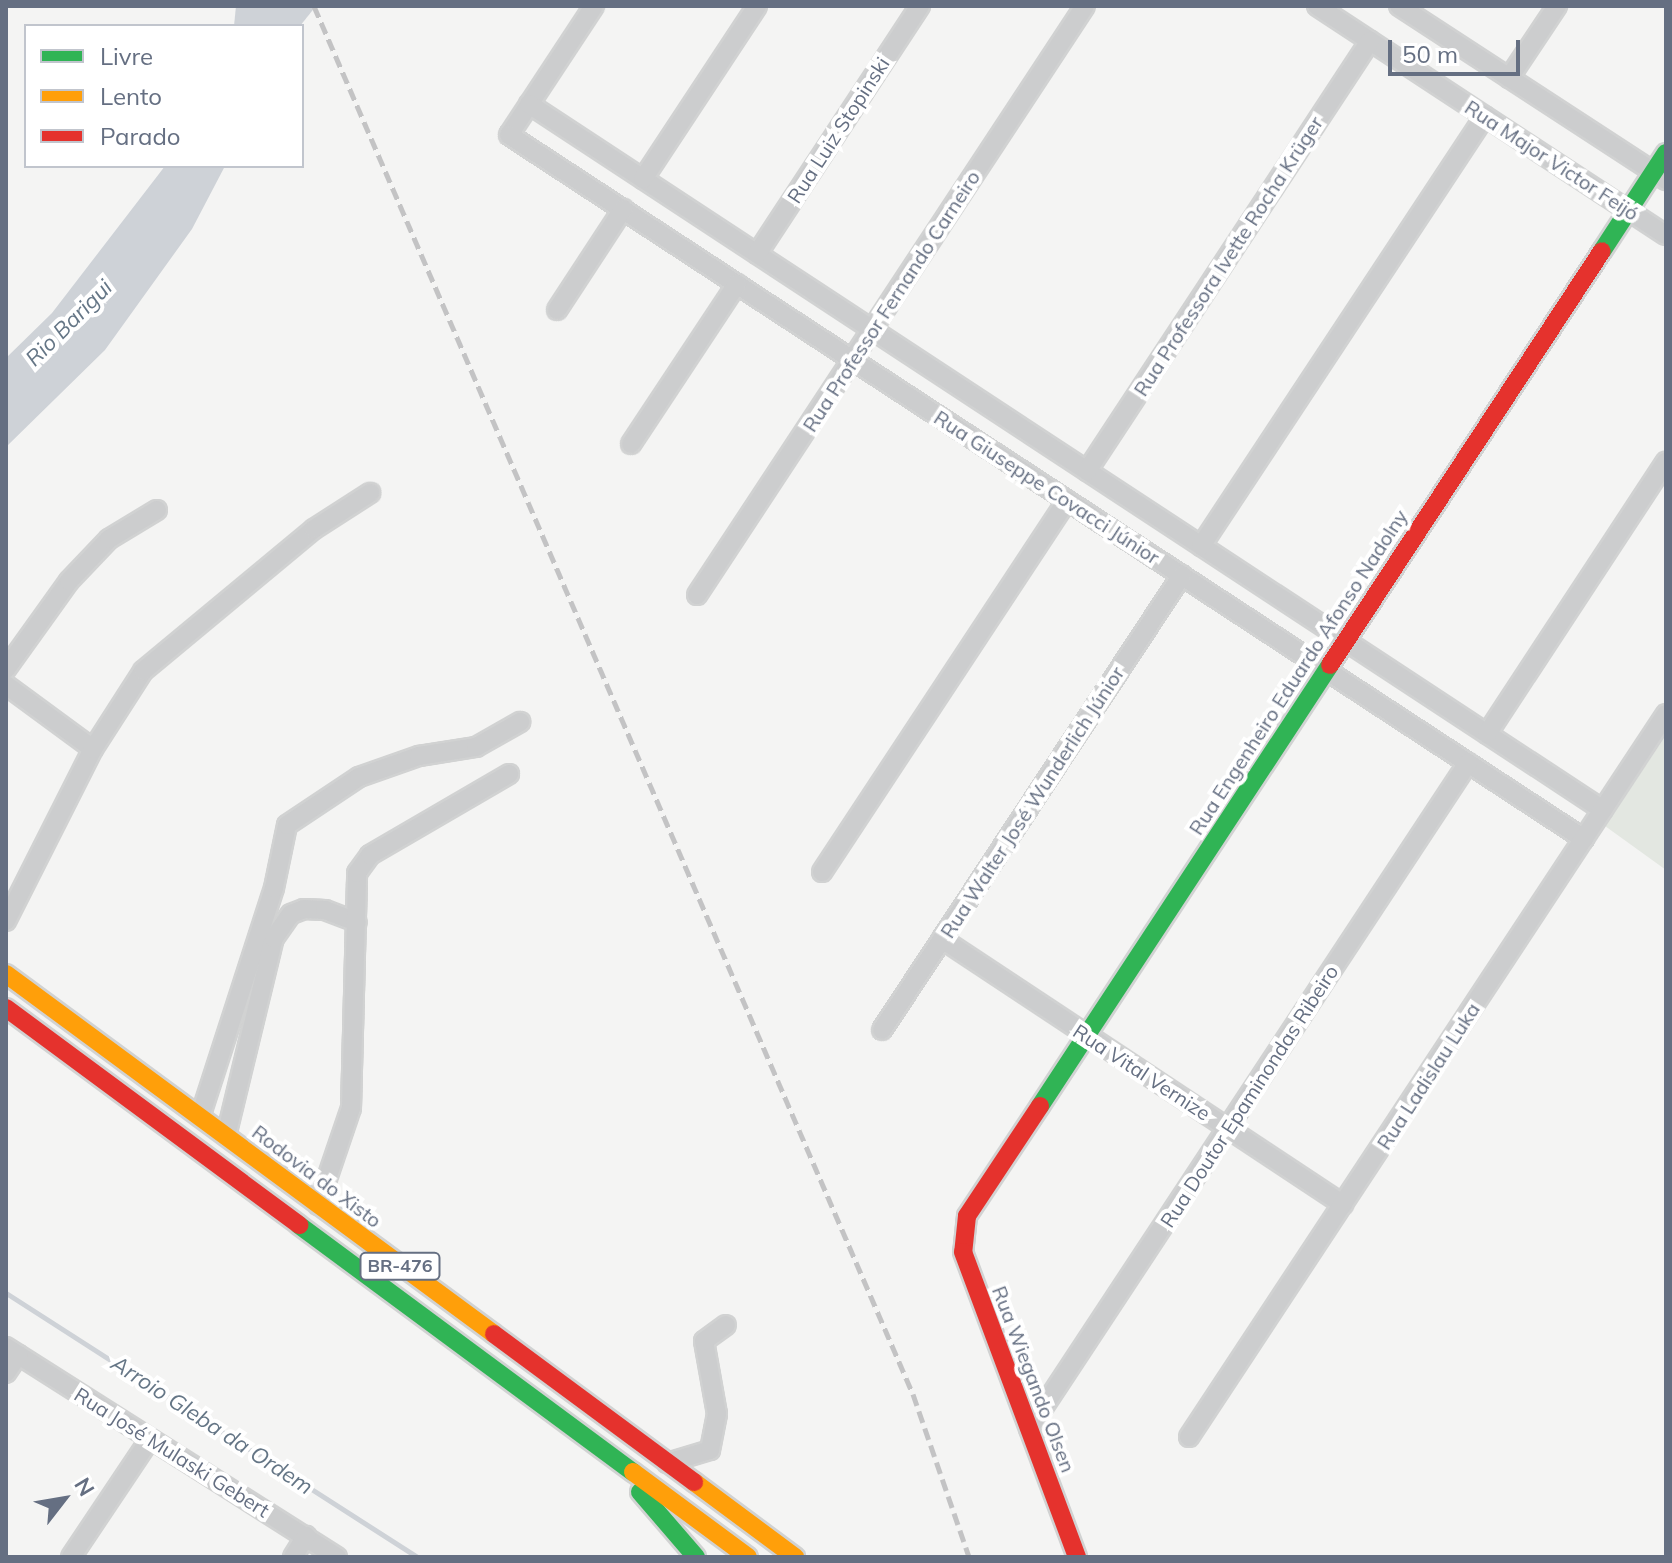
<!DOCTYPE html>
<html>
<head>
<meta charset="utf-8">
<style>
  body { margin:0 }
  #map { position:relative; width:1672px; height:1563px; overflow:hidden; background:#f4f4f3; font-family:Mulish,sans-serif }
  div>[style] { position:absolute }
  .green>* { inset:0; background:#e3e7e1 }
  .water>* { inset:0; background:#ced2d7 }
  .stream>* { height:5px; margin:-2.5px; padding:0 2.5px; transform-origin:2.5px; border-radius:2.5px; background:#ced2d7 }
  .roads { filter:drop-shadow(2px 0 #d1d2d2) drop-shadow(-2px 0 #d1d2d2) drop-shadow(0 2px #d1d2d2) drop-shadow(0 -2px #d1d2d2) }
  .street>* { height:18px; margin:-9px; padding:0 9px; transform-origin:9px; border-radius:9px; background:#cccdce }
  .fast>* { height:18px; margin:-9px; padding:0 9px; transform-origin:9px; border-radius:9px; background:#30b455 }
  .slow>* { height:18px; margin:-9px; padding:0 9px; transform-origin:9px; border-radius:9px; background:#ff9f0a }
  .jam>* { height:18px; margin:-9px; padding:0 9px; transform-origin:9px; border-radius:9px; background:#e5322d }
  .rail>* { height:5px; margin-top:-2.5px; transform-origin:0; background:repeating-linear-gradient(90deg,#c3c3c4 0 12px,transparent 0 18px) }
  span { translate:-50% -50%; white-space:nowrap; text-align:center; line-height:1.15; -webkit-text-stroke:8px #fff; paint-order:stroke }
  .shield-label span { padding:2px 6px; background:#fff; border:2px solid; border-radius:6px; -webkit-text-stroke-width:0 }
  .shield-label { font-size:18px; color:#656f82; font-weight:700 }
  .street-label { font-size:20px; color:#656f82 }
  .water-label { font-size:22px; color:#657686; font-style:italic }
  .frame { position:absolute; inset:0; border:8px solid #656f82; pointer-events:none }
  .legend { position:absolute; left:24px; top:24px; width:280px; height:144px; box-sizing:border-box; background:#fff; border:2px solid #c1c5cd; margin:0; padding:10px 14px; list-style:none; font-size:24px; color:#656f82 }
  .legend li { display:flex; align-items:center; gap:16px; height:40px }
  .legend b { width:40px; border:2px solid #c1c5cd }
  .north { position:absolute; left:24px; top:1459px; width:80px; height:80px; -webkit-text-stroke:6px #fff; paint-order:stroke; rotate:59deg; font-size:22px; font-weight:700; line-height:32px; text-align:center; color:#656f82 }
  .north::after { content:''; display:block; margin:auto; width:28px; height:36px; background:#656f82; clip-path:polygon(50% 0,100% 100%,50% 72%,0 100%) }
  .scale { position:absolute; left:1388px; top:40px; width:132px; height:36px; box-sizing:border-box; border:4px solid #656f82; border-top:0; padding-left:10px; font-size:24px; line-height:28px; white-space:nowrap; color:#656f82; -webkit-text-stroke:6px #fff; paint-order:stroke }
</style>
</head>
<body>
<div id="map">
  <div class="green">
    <div style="clip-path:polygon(1666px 735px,1666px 870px,1605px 826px)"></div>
  </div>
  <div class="water">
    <div style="clip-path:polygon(236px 6px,316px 6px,300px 26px,234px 26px)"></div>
    <div style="clip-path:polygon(165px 166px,225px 166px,192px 229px,105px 350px,6px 447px,6px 358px,52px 313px)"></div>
  </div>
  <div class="stream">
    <div style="left:6px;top:1293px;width:489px;rotate:32.7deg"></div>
  </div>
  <div class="roads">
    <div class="street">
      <div style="left:594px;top:6px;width:154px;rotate:123.4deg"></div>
      <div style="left:509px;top:135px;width:1285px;rotate:33.22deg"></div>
      <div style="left:1317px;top:6px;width:417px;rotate:33.3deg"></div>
      <div style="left:1399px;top:6px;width:319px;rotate:33.1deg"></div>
      <div style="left:1509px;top:78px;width:87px;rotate:-56.3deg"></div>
      <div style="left:529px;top:104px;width:1285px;rotate:33.32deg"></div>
      <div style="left:643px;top:179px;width:207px;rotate:-56.6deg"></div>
      <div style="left:757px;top:254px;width:297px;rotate:-56.7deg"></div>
      <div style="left:557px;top:310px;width:121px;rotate:-56.8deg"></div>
      <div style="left:631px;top:444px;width:192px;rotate:-56.5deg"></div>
      <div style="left:1087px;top:471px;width:515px;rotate:-56.65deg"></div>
      <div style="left:1201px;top:546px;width:515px;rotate:-56.56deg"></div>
      <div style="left:697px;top:595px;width:705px;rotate:-56.63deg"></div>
      <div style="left:6px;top:669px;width:108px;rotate:-54.4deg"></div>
      <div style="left:69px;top:581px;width:58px;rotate:-46.4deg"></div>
      <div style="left:109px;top:539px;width:56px;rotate:-31.1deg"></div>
      <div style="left:6px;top:685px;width:108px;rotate:36.3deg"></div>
      <div style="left:1487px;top:734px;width:326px;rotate:-56.7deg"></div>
      <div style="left:822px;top:872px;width:445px;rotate:-56.6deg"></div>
      <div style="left:6px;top:921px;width:193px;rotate:-63.2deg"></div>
      <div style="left:93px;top:749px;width:93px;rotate:-57.3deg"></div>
      <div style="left:143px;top:671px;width:222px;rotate:-39.7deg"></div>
      <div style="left:314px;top:529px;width:67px;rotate:-32.7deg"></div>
      <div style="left:942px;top:939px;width:481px;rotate:33.5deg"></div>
      <div style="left:882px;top:1030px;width:545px;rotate:-56.6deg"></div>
      <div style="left:200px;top:1117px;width:241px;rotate:-72.1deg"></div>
      <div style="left:274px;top:888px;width:64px;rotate:-78.3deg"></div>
      <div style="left:287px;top:825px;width:87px;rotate:-33.7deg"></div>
      <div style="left:359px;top:777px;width:64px;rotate:-19.3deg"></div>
      <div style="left:419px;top:756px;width:58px;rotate:-9deg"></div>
      <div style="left:476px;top:747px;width:51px;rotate:-29.6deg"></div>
      <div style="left:226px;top:1136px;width:204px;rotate:-76.4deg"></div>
      <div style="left:274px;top:938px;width:29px;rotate:-55deg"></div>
      <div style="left:291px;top:914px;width:14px;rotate:-21deg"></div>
      <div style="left:304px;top:909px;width:21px;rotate:3deg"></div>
      <div style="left:325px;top:910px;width:34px;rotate:21deg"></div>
      <div style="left:318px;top:1205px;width:102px;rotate:-71.2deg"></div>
      <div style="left:351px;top:1108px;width:235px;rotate:-88.5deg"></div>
      <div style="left:357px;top:873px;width:22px;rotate:-54deg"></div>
      <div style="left:370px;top:855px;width:161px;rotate:-30.2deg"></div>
      <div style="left:6px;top:1347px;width:392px;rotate:32.4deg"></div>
      <div style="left:6px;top:1373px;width:22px;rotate:-56deg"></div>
      <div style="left:1029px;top:1429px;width:798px;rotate:-56.61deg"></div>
      <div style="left:1189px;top:1437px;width:866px;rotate:-56.59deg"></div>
      <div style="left:667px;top:1463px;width:45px;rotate:-16.8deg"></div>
      <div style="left:710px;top:1450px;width:37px;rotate:-79deg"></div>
      <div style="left:717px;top:1414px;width:74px;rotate:-100.1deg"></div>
      <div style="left:704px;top:1341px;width:27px;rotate:-36deg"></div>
      <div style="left:71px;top:1557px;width:142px;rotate:-56.2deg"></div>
      <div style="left:293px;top:1557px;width:25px;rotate:-58deg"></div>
    </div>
    <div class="fast">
      <div style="left:1602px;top:251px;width:117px;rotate:-56.9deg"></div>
      <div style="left:1040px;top:1106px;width:528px;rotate:-56.67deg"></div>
      <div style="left:299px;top:1225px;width:415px;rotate:36.5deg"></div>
      <div style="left:640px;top:1492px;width:86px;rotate:49.3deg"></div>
    </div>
    <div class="slow">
      <div style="left:6px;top:974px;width:606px;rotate:36.42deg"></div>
      <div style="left:633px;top:1472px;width:143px;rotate:36.5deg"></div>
      <div style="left:694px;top:1482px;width:126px;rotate:36.6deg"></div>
    </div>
    <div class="jam">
      <div style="left:1330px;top:665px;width:495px;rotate:-56.7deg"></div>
      <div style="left:6px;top:1008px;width:365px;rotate:36.5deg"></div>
      <div style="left:1040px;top:1106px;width:132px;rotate:123.6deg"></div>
      <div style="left:967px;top:1216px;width:36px;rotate:96deg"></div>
      <div style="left:963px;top:1252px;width:326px;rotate:69.5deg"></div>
      <div style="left:494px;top:1334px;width:249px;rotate:36.5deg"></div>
    </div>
  </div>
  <div class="rail">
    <div style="left:314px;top:6px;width:1512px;rotate:66.66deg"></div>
    <div style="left:913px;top:1394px;width:172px;rotate:71deg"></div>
  </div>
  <div class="shield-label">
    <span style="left:400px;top:1266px">BR-476</span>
  </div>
  <div class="street-label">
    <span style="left:838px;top:130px;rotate:-57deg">Rua Luiz Stopinski</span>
    <span style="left:1552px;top:160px;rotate:33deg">Rua Major Victor Feijó</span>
    <span style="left:1228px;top:256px;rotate:-57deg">Rua Professora Ivette Rocha Krüger</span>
    <span style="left:891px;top:301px;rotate:-57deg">Rua Professor Fernando Carneiro</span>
    <span style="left:1047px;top:487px;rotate:33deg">Rua Giuseppe Covacci Júnior</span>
    <span style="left:1298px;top:672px;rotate:-57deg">Rua Engenheiro Eduardo Afonso Nadolny</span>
    <span style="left:1032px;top:802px;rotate:-57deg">Rua Walter José Wunderlich Júnior</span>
    <span style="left:1142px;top:1072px;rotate:33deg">Rua Vital Vernize</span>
    <span style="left:1428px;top:1076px;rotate:-57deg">Rua Ladislau Luka</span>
    <span style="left:1249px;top:1096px;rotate:-57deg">Rua Doutor Epaminondas Ribeiro</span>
    <span style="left:317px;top:1176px;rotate:37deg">Rodovia do Xisto</span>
    <span style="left:1034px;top:1379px;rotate:69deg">Rua Wiegando Olsen</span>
    <span style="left:172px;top:1452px;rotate:32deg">Rua José Mulaski Gebert</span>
  </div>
  <div class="water-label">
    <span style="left:69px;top:323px;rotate:-45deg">Rio Barigui</span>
    <span style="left:212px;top:1425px;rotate:33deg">Arroio Gleba da Ordem</span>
  </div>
  <div class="frame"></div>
  <ul class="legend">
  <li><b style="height:10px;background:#30b455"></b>Livre</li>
  <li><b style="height:10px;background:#ff9f0a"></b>Lento</li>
  <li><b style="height:10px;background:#e5322d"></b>Parado</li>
  </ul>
  <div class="north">N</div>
  <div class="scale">50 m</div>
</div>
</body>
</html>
